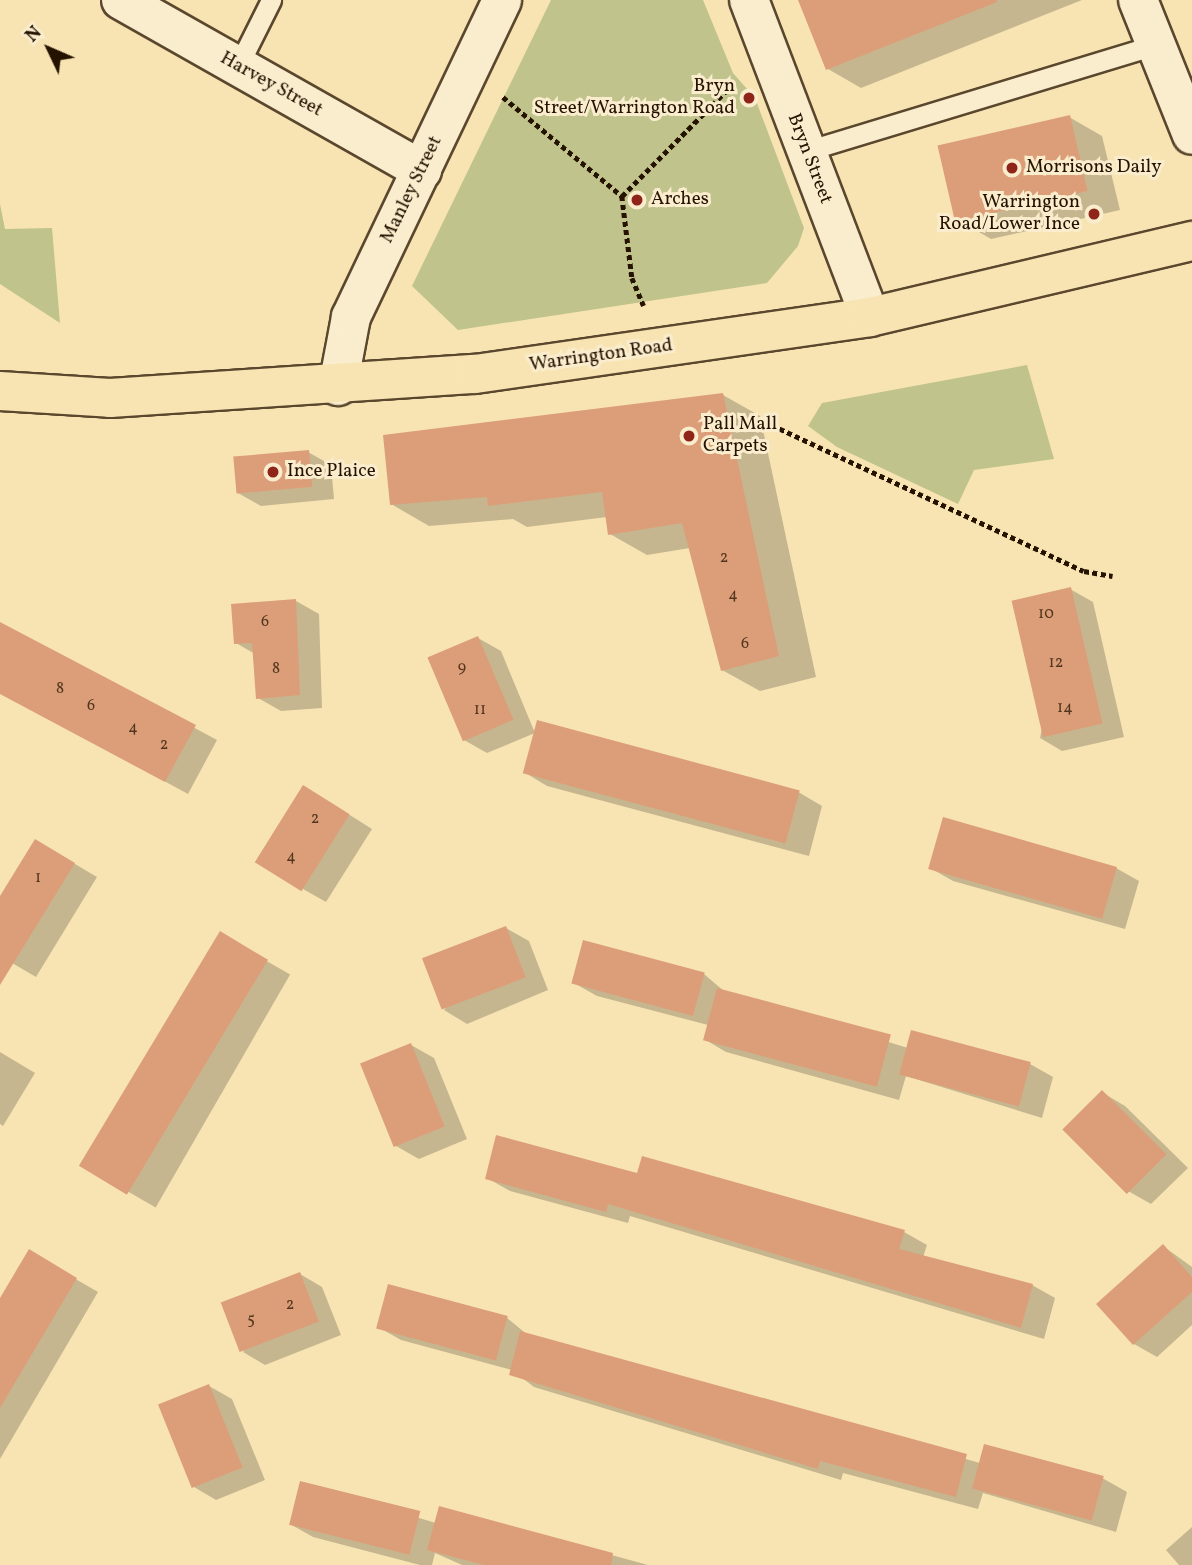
<!DOCTYPE html>
<html>
<head>
<meta charset="utf-8">
<style>
  body { margin:0 }
  #map { position:relative; width:1192px; height:1565px; overflow:hidden; background:#f8e4b3; font-family:Vollkorn,serif }
  div>[style] { position:absolute }
  .green>* { inset:0; background:#c0c38b }
  .shadow>* { inset:0; background:#0003; transform-origin:0 0 }
  .building>* { inset:0; background:#dc9e79; transform-origin:0 0 }
  .path>* { height:4.5px; margin-top:-2.25px; transform-origin:0; background:repeating-linear-gradient(90deg,#251300 0 5px,transparent 0 8.5px) }
  .roads { filter:drop-shadow(2px 0 #5a472d) drop-shadow(-2px 0 #5a472d) drop-shadow(0 2px #5a472d) drop-shadow(0 -2px #5a472d) }
  .lane>* { height:19px; margin:-9.5px; padding:0 9.5px; transform-origin:9.5px; border-radius:9.5px; background:#faedce }
  .street>* { height:38px; margin:-19px; padding:0 19px; transform-origin:19px; border-radius:19px; background:#faedce }
  .secondary>* { height:38px; margin:-19px; padding:0 19px; transform-origin:19px; border-radius:19px; background:#faedce }
  .primary>* { height:38px; margin:-19px; padding:0 19px; transform-origin:19px; border-radius:19px; background:#f8e4b3 }
  .dots>* { width:19px; height:19px; translate:-50% -50%; box-sizing:border-box; border:4px solid #faedce; border-radius:50% }
  span { translate:-50% -50%; white-space:nowrap; text-align:center; line-height:1.15; -webkit-text-stroke:6px #faedce; paint-order:stroke }
  .number-label { font-size:16px; color:#53361e }
  .number-label span { -webkit-text-stroke-width:0 }
  .street-label { font-size:19px; color:#251300 }
  .poi-label { font-size:19px; color:#251300 }
  .right { translate:-100% -50%; text-align:right }
  .left { translate:0 -50%; text-align:left }
  .north { position:absolute; left:14px; top:14px; width:70px; height:70px; -webkit-text-stroke:5px #faedce; paint-order:stroke; rotate:314deg; font-size:19px; font-weight:700; line-height:28px; text-align:center; color:#251300 }
  .north::after { content:''; display:block; margin:auto; width:24px; height:32px; background:#251300; clip-path:polygon(50% 0,100% 100%,50% 72%,0 100%) }
</style>
</head>
<body>
<div id="map">
  <div class="green">
    <div style="clip-path:polygon(551px 0,703px 0,733px 73px,755px 98px,804px 228px,798px 246px,767px 283px,458px 330px,412px 286px)"></div>
    <div style="clip-path:polygon(0 204px,5px 229px,52px 228px,60px 323px,0 284px)"></div>
    <div style="clip-path:polygon(1027px 365px,1054px 459px,974px 470px,958px 504px,837px 447px,808px 426px,822px 403px)"></div>
  </div>
  <div class="shadow">
    <div style="clip-path:polygon(800px 0,1082px 0,861px 88px,828px 69px)"></div>
    <div style="clip-path:polygon(1069px 117px,1102px 136px,1120px 210px,991px 239px,958px 220px)"></div>
    <div style="clip-path:polygon(723px 395px,760px 416px,816px 677px,760px 691px,722px 670px,690px 548px,647px 555px,610px 534px,607px 517px,527px 527px,513px 519px,429px 526px,391px 504px)"></div>
    <div style="clip-path:polygon(308px 452px,331px 465px,334px 499px,261px 506px,238px 493px)"></div>
    <div style="clip-path:polygon(1070px 589px,1093px 602px,1124px 737px,1062px 751px,1040px 738px)"></div>
    <div style="clip-path:polygon(296px 601px,319px 614px,322px 708px,281px 711px,258px 698px,255px 654px,236px 643px)"></div>
    <div style="clip-path:polygon(0 623px,217px 740px,188px 794px,0 692px)"></div>
    <div style="clip-path:polygon(478px 638px,501px 651px,535px 733px,487px 753px,464px 740px)"></div>
    <div style="clip-path:polygon(538px 723px,800px 793px,822px 806px,809px 856px,547px 786px,524px 772px)"></div>
    <div style="clip-path:polygon(326px 800px,372px 829px,326px 902px,303px 889px)"></div>
    <div style="clip-path:polygon(36px 841px,97px 877px,36px 977px,0 956px,0 900px)"></div>
    <div style="clip-path:polygon(930px 868px,1116px 868px,1139px 881px,1125px 929px,953px 881px)"></div>
    <div style="clip-path:polygon(506px 928px,529px 941px,548px 990px,467px 1024px,444px 1010px)"></div>
    <div style="left:220px;top:934px;width:81px;height:269px;rotate:30deg"></div>
    <div style="clip-path:polygon(704px 974px,725px 992px,908px 1048px,1030px 1064px,1053px 1077px,1042px 1118px,906px 1076px,899px 1100px,726px 1052px,704px 1039px,708px 1025px,597px 996px,574px 983px)"></div>
    <div style="clip-path:polygon(411px 1045px,434px 1058px,467px 1139px,419px 1159px,396px 1146px)"></div>
    <div style="clip-path:polygon(0 1052px,35px 1073px,3px 1126px,0 1124px)"></div>
    <div style="clip-path:polygon(1103px 1093px,1125px 1106px,1188px 1168px,1151px 1204px,1128px 1191px)"></div>
    <div style="clip-path:polygon(638px 1175px,904px 1232px,927px 1245px,923px 1257px,1032px 1285px,1055px 1298px,1044px 1339px,630px 1216px,628px 1223px,510px 1191px,487px 1178px)"></div>
    <div style="clip-path:polygon(1163px 1246px,1192px 1267px,1192px 1325px,1157px 1357px,1134px 1344px)"></div>
    <div style="clip-path:polygon(29px 1252px,98px 1292px,0 1459px,0 1301px)"></div>
    <div style="clip-path:polygon(300px 1274px,322px 1287px,341px 1335px,265px 1365px,243px 1352px)"></div>
    <div style="clip-path:polygon(507px 1318px,529px 1336px,980px 1463px,985px 1447px,1104px 1479px,1127px 1492px,1116px 1532px,983px 1493px,978px 1509px,843px 1473px,841px 1480px,534px 1387px,512px 1370px,401px 1340px,378px 1327px)"></div>
    <div style="clip-path:polygon(209px 1386px,232px 1399px,265px 1480px,216px 1500px,194px 1487px)"></div>
    <div style="clip-path:polygon(301px 1483px,436px 1523px,440px 1508px,648px 1565px,462px 1565px,435px 1553px,432px 1565px,420px 1565px,313px 1537px,290px 1524px)"></div>
    <div style="clip-path:polygon(1192px 1527px,1192px 1565px,1179px 1565px,1166px 1550px)"></div>
  </div>
  <div class="building">
    <div style="clip-path:polygon(798px 0,997px 0,997px 2px,826px 70px)"></div>
    <div style="left:1070px;top:115px;width:78px;height:136px;rotate:77deg"></div>
    <div style="clip-path:polygon(723px 393px,779px 656px,721px 671px,682px 523px,608px 535px,602px 492px,488px 506px,487px 497px,390px 505px,383px 435px)"></div>
    <div style="left:309px;top:450px;width:37px;height:76px;rotate:85deg"></div>
    <div style="left:1071px;top:587px;width:140px;height:61px;rotate:77deg"></div>
    <div style="clip-path:polygon(296px 599px,300px 695px,256px 699px,252px 643px,234px 644px,231px 604px)"></div>
    <div style="clip-path:polygon(0 622px,196px 725px,165px 782px,0 694px)"></div>
    <div style="left:478px;top:636px;width:91px;height:55px;rotate:67deg"></div>
    <div style="left:537px;top:720px;width:272px;height:55px;rotate:15deg"></div>
    <div style="left:303px;top:785px;width:55px;height:91px;rotate:32deg"></div>
    <div style="left:943px;top:817px;width:181px;height:54px;rotate:16deg"></div>
    <div style="clip-path:polygon(35px 839px,75px 863px,0 985px,0 896px)"></div>
    <div style="left:506px;top:926px;width:55px;height:90px;rotate:69deg"></div>
    <div style="left:220px;top:931px;width:56px;height:274px;rotate:31deg"></div>
    <div style="left:583px;top:940px;width:126px;height:45px;rotate:15deg"></div>
    <div style="left:717px;top:988px;width:180px;height:54px;rotate:15deg"></div>
    <div style="left:911px;top:1030px;width:124px;height:46px;rotate:15deg"></div>
    <div style="left:411px;top:1043px;width:90px;height:55px;rotate:68deg"></div>
    <div style="left:1102px;top:1090px;width:91px;height:56px;rotate:45deg"></div>
    <div style="clip-path:polygon(496px 1135px,637px 1173px,642px 1156px,905px 1230px,899px 1249px,1033px 1284px,1021px 1328px,608px 1204px,606px 1212px,485px 1179px)"></div>
    <div style="clip-path:polygon(1163px 1244px,1192px 1277px,1192px 1292px,1133px 1345px,1096px 1304px)"></div>
    <div style="clip-path:polygon(29px 1249px,77px 1278px,0 1408px,0 1298px)"></div>
    <div style="left:300px;top:1272px;width:53px;height:85px;rotate:69deg"></div>
    <div style="left:388px;top:1284px;width:124px;height:46px;rotate:15deg"></div>
    <div style="clip-path:polygon(520px 1331px,967px 1454px,956px 1497px,820px 1461px,818px 1469px,509px 1375px)"></div>
    <div style="left:209px;top:1384px;width:90px;height:55px;rotate:68deg"></div>
    <div style="left:984px;top:1444px;width:124px;height:46px;rotate:15deg"></div>
    <div style="left:300px;top:1481px;width:124px;height:45px;rotate:14deg"></div>
    <div style="clip-path:polygon(439px 1506px,613px 1553px,611px 1565px,484px 1565px,427px 1550px)"></div>
  </div>
  <div class="path">
    <div style="left:503px;top:97px;width:155px;rotate:39.8deg"></div>
    <div style="left:622px;top:196px;width:83px;rotate:83deg"></div>
    <div style="left:632px;top:278px;width:30px;rotate:67deg"></div>
    <div style="left:622px;top:196px;width:161px;rotate:-45.3deg"></div>
    <div style="left:772px;top:425px;width:344px;rotate:25.1deg"></div>
    <div style="left:1084px;top:571px;width:29px;rotate:10deg"></div>
  </div>
  <div class="roads">
    <div class="lane">
      <div style="left:238px;top:66px;width:74px;rotate:-63.4deg"></div>
      <div style="left:806px;top:151px;width:365px;rotate:-16.9deg"></div>
    </div>
    <div class="street">
      <div style="left:121px;top:0;width:346px;rotate:29.5deg"></div>
      <div style="left:749px;top:0;width:339px;rotate:69.1deg"></div>
      <div style="left:1138px;top:0;width:145px;rotate:68.2deg"></div>
    </div>
    <div class="secondary">
      <div style="left:338px;top:386px;width:70px;rotate:-79.3deg"></div>
      <div style="left:351px;top:317px;width:351px;rotate:-64.5deg"></div>
    </div>
    <div class="primary">
      <div style="left:0;top:391px;width:110px;rotate:3.6deg"></div>
      <div style="left:110px;top:398px;width:366px;rotate:-3.8deg"></div>
      <div style="left:475px;top:374px;width:399px;rotate:-8.2deg"></div>
      <div style="left:870px;top:317px;width:331px;rotate:-13.3deg"></div>
    </div>
  </div>
  <div class="dots">
    <div style="left:749px;top:98px;background:#8f2418"></div>
    <div style="left:1012px;top:168px;background:#8f2418"></div>
    <div style="left:637px;top:200px;background:#8f2418"></div>
    <div style="left:1094px;top:214px;background:#8f2418"></div>
    <div style="left:689px;top:436px;background:#8f2418"></div>
    <div style="left:273px;top:472px;background:#8f2418"></div>
  </div>
  <div class="number-label">
    <span style="left:724px;top:558px">2</span>
    <span style="left:733px;top:595px">4</span>
    <span style="left:1046px;top:614px">10</span>
    <span style="left:265px;top:622px">6</span>
    <span style="left:745px;top:644px">6</span>
    <span style="left:1056px;top:663px">12</span>
    <span style="left:462px;top:668px">9</span>
    <span style="left:276px;top:669px">8</span>
    <span style="left:60px;top:689px">8</span>
    <span style="left:91px;top:706px">6</span>
    <span style="left:1065px;top:708px">14</span>
    <span style="left:480px;top:710px">11</span>
    <span style="left:133px;top:728px">4</span>
    <span style="left:164px;top:745px">2</span>
    <span style="left:315px;top:819px">2</span>
    <span style="left:291px;top:857px">4</span>
    <span style="left:38px;top:878px">1</span>
    <span style="left:290px;top:1305px">2</span>
    <span style="left:251px;top:1320px">5</span>
  </div>
  <div class="street-label">
    <span style="left:271px;top:85px;rotate:29deg">Harvey Street</span>
    <span style="left:809px;top:159px;rotate:69deg">Bryn Street</span>
    <span style="left:412px;top:190px;rotate:-64deg">Manley Street</span>
    <span style="left:601px;top:356px;rotate:-8deg">Warrington Road</span>
  </div>
  <div class="poi-label">
    <span class="right" style="left:735px;top:98px">Bryn<br>Street/Warrington Road</span>
    <span class="left" style="left:1026px;top:168px">Morrisons Daily</span>
    <span class="left" style="left:651px;top:200px">Arches</span>
    <span class="right" style="left:1080px;top:214px">Warrington<br>Road/Lower Ince</span>
    <span class="left" style="left:703px;top:436px">Pall Mall<br>Carpets</span>
    <span class="left" style="left:287px;top:472px">Ince Plaice</span>
  </div>
  <div class="north">N</div>
</div>
</body>
</html>
